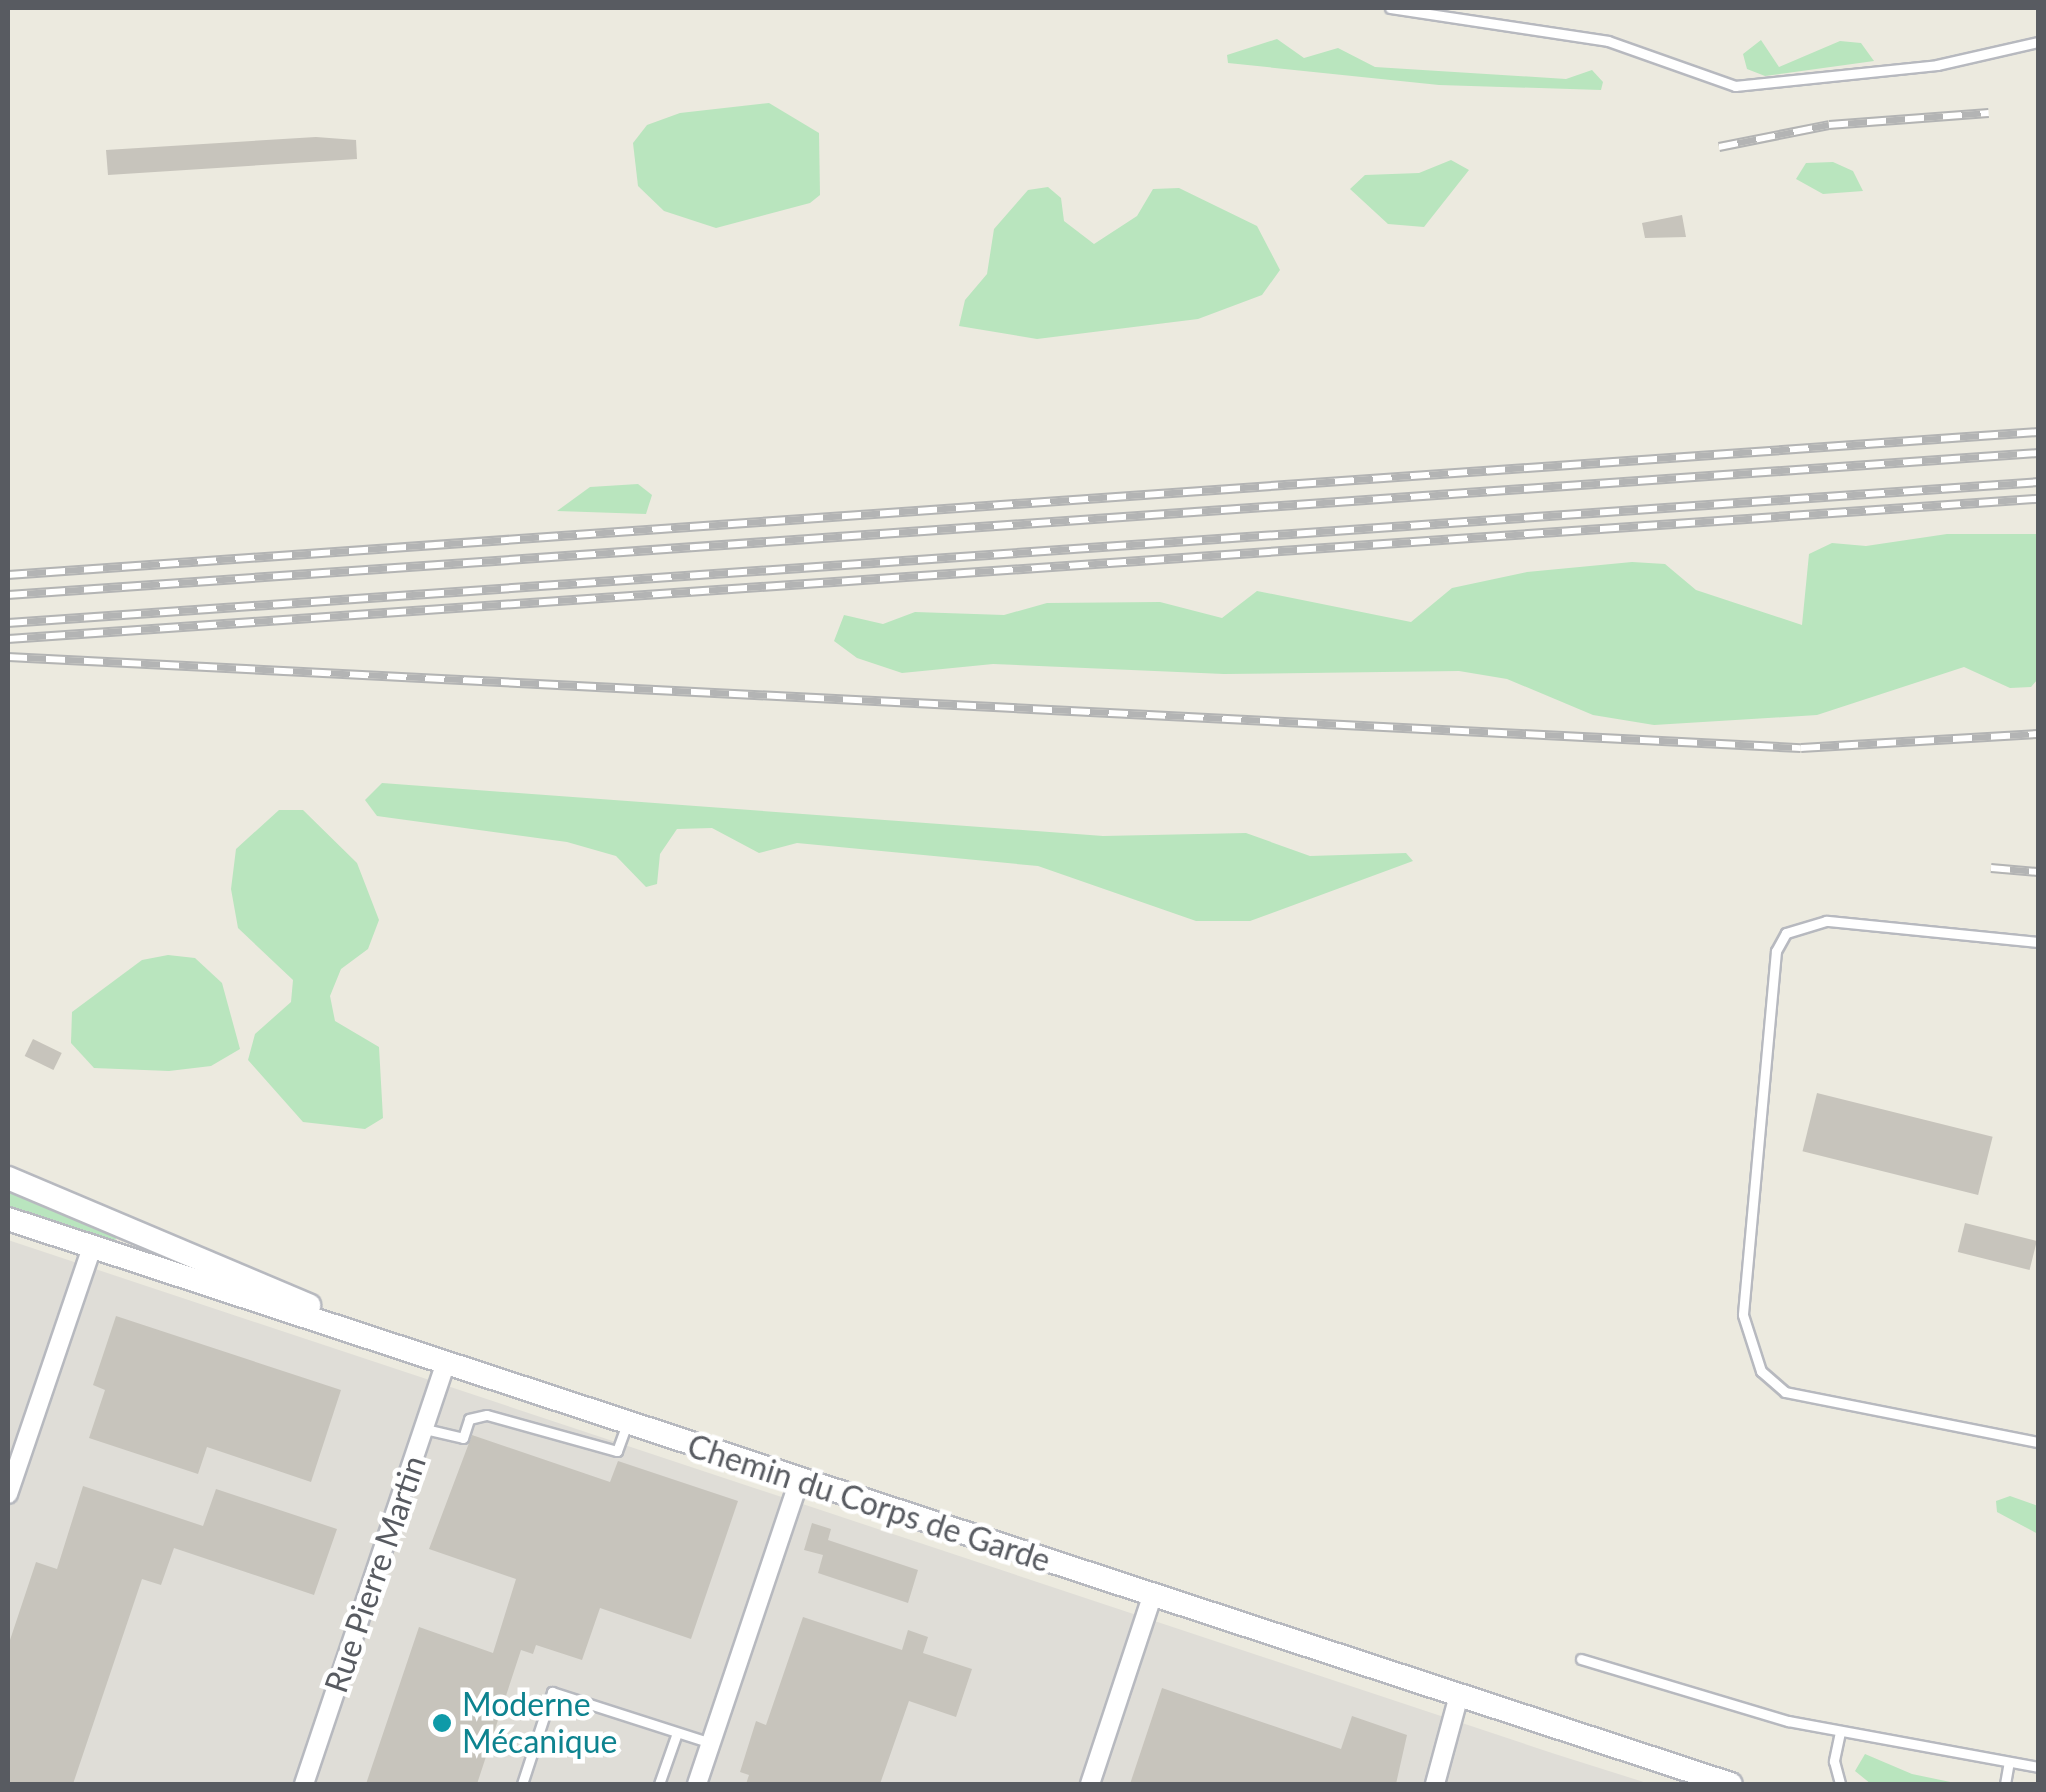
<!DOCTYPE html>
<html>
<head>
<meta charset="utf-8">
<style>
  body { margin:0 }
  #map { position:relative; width:2046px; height:1792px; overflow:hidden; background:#eceadf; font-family:Lato,sans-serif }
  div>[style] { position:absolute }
  .industrial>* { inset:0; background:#dfddd7 }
  .green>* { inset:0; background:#b9e5be }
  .building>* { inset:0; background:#c7c4bc; transform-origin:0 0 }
  .roads { filter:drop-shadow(2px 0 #b7b9bf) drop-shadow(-2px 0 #b7b9bf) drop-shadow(0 2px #b7b9bf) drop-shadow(0 -2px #b7b9bf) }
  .service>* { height:9px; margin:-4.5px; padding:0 4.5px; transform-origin:4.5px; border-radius:4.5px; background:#fff }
  .minor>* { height:18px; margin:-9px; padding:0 9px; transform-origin:9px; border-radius:9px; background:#fff }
  .tertiary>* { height:22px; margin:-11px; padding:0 11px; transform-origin:11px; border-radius:11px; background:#fff }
  .rail>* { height:10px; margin-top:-5px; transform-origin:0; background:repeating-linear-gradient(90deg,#fff 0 19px,#b3b4b4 0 38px); box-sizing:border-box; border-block:2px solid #b3b4b4 }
  .dots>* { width:28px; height:28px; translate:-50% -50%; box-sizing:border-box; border:5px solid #fff; border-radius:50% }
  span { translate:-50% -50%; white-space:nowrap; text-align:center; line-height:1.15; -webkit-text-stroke:9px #fff; paint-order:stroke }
  .street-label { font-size:32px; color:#585b61 }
  .culture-label { font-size:32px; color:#0d838f }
  .left { translate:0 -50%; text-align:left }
  .frame { position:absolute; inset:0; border:10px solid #585b61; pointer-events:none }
</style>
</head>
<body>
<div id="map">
  <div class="industrial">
    <div style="clip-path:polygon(8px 1240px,1555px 1754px,1650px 1784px,8px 1784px)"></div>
  </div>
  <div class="green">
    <div style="clip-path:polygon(1277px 39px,1304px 58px,1338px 48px,1375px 67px,1566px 79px,1592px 70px,1603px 82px,1601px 90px,1439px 85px,1228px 63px,1227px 55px)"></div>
    <div style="clip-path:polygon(1761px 40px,1779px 67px,1840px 41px,1861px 43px,1874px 61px,1765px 76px,1747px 69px,1743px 54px)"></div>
    <div style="clip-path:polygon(769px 103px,819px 133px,820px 195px,810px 203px,716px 228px,664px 211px,638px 186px,633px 143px,647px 125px,680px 113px)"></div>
    <div style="clip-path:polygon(1451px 160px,1469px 170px,1424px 227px,1388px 224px,1350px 189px,1365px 175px,1419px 173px)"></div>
    <div style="clip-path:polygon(1833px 162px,1853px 171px,1863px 191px,1823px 194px,1796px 179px,1806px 163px)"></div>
    <div style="clip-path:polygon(1048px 187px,1061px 198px,1064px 221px,1094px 244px,1137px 216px,1153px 189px,1179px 188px,1257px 226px,1280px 270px,1262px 295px,1198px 319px,1037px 339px,959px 326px,965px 300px,987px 274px,994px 229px,1028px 190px)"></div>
    <div style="clip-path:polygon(638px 484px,652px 495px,646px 514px,557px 511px,590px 487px)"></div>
    <div style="clip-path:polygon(1947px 534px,2038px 534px,2038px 679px,2031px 687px,2010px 688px,1964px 667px,1817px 715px,1654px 725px,1593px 715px,1507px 679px,1459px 671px,1224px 674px,993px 664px,902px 673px,857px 658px,834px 641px,844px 615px,883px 624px,915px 612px,1004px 615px,1047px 603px,1160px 602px,1222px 618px,1257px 591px,1411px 622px,1452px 588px,1527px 572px,1632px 562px,1665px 564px,1696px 590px,1802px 625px,1809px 554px,1832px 543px,1866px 546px)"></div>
    <div style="clip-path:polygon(382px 783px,1103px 836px,1246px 833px,1310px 856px,1406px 853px,1413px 861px,1250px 921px,1196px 921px,1038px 866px,797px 843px,759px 853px,712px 828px,677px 829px,660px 854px,657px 884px,646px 887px,616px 856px,567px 842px,377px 816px,365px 800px)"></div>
    <div style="clip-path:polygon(279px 810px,303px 810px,357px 863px,379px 920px,368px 949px,341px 969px,330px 996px,335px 1021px,379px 1047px,383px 1118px,365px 1129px,303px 1122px,248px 1060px,255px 1034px,291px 1002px,293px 980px,238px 928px,231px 889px,236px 849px)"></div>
    <div style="clip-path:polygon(168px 955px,195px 958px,222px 983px,240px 1049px,211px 1066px,169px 1071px,94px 1068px,71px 1043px,72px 1012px,142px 960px)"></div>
    <div style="clip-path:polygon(8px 1191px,117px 1235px,114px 1244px,8px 1209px)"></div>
    <div style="clip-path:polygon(2010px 1496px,2038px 1506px,2038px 1534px,1997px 1512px,1996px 1501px)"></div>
    <div style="clip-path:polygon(1865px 1754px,1912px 1774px,1960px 1784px,1871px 1784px,1855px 1771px)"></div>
  </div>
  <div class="building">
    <div style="clip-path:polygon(316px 137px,356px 140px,357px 159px,108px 175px,106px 150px)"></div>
    <div style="clip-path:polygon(1682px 215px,1686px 237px,1645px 238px,1642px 223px)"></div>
    <div style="left:33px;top:1039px;width:32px;height:19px;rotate:26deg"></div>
    <div style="left:1817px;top:1093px;width:181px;height:60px;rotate:14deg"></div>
    <div style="left:1965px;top:1223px;width:74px;height:30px;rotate:14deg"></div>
    <div style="clip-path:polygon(116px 1316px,341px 1390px,311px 1482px,207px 1447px,198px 1474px,89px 1438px,105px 1390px,93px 1385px)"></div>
    <div style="clip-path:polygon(472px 1435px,610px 1482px,618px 1461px,738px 1501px,691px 1639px,600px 1608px,582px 1660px,536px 1645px,533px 1654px,521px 1650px,477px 1784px,366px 1784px,419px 1627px,493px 1653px,516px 1579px,429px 1549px)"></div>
    <div style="clip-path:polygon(83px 1486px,203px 1526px,216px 1489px,337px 1529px,314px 1595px,174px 1548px,161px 1585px,142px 1579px,73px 1784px,8px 1784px,8px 1646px,36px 1562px,57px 1569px)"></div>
    <div style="clip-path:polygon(812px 1523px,831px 1529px,828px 1540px,918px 1570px,908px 1603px,818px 1573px,823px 1555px,804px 1550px)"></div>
    <div style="clip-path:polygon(803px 1617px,902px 1650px,908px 1630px,928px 1637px,923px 1653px,972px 1669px,956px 1717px,909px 1701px,880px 1784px,746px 1784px,749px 1775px,740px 1772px,756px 1721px,766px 1725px)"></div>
    <div style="clip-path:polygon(1162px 1688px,1341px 1749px,1352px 1716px,1407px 1735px,1396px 1784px,1130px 1784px)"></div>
  </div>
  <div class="roads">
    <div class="service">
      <div style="left:1390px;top:8px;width:220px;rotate:8.6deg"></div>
      <div style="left:1608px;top:41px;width:135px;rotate:19.5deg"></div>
      <div style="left:1735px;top:86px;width:203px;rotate:-5.9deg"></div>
      <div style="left:1937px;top:65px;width:104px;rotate:-12.8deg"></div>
      <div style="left:2038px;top:942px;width:213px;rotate:-174.3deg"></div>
      <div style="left:1826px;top:921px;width:42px;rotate:163.3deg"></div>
      <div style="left:1786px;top:933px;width:21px;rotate:119deg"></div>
      <div style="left:1776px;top:951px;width:365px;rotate:95.2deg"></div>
      <div style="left:1743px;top:1315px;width:59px;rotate:72.2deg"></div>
      <div style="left:1761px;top:1371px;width:32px;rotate:41deg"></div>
      <div style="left:1785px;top:1392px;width:258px;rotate:11.2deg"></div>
      <div style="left:425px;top:1429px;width:39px;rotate:13deg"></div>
      <div style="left:463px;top:1438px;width:20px;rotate:-72deg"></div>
      <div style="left:469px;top:1419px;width:18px;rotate:-13deg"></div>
      <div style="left:487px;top:1415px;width:135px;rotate:15.5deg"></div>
      <div style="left:617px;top:1451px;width:29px;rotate:-70deg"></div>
      <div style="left:1581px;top:1659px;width:216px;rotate:16.7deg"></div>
      <div style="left:1788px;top:1721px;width:254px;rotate:10.4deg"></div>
      <div style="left:1840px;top:1732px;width:30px;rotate:102deg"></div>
      <div style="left:1834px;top:1761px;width:24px;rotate:75deg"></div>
      <div style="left:522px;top:1784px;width:97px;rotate:-71.9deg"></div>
      <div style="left:552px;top:1692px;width:167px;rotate:17.8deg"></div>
      <div style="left:659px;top:1784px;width:54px;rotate:-70.6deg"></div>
      <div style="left:2005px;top:1784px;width:22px;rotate:-80deg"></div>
    </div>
    <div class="minor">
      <div style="left:8px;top:1494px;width:261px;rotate:-71.2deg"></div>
      <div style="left:304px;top:1784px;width:444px;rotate:-71.4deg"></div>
      <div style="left:697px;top:1784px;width:320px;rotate:-71.4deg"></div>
      <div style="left:1090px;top:1784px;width:200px;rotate:-71.7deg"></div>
      <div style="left:1435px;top:1784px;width:92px;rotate:-74.9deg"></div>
    </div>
    <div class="tertiary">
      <div style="left:8px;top:1178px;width:327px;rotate:22.9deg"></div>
      <div style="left:8px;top:1219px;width:1813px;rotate:18.16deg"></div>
    </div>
  </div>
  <div class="rail">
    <div style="left:1719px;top:147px;width:112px;rotate:-11.3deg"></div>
    <div style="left:1829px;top:125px;width:160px;rotate:-4.3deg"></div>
    <div style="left:8px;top:575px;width:2035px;rotate:-4.03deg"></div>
    <div style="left:8px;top:595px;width:2035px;rotate:-4deg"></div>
    <div style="left:8px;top:623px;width:2035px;rotate:-3.97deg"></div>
    <div style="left:8px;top:639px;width:2035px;rotate:-3.95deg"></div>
    <div style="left:8px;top:657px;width:1795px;rotate:2.91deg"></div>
    <div style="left:1801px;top:748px;width:237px;rotate:-3.4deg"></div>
    <div style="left:1991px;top:868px;width:47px;rotate:4.9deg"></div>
  </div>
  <div class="dots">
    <div style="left:442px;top:1723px;background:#0f9aa8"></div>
  </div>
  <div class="street-label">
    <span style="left:869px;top:1503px;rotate:18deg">Chemin du Corps de Garde</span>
    <span style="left:375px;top:1574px;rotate:-71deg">Rue Pierre Martin</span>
  </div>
  <div class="culture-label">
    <span class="left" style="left:462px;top:1723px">Moderne<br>Mécanique</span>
  </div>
  <div class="frame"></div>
</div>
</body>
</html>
